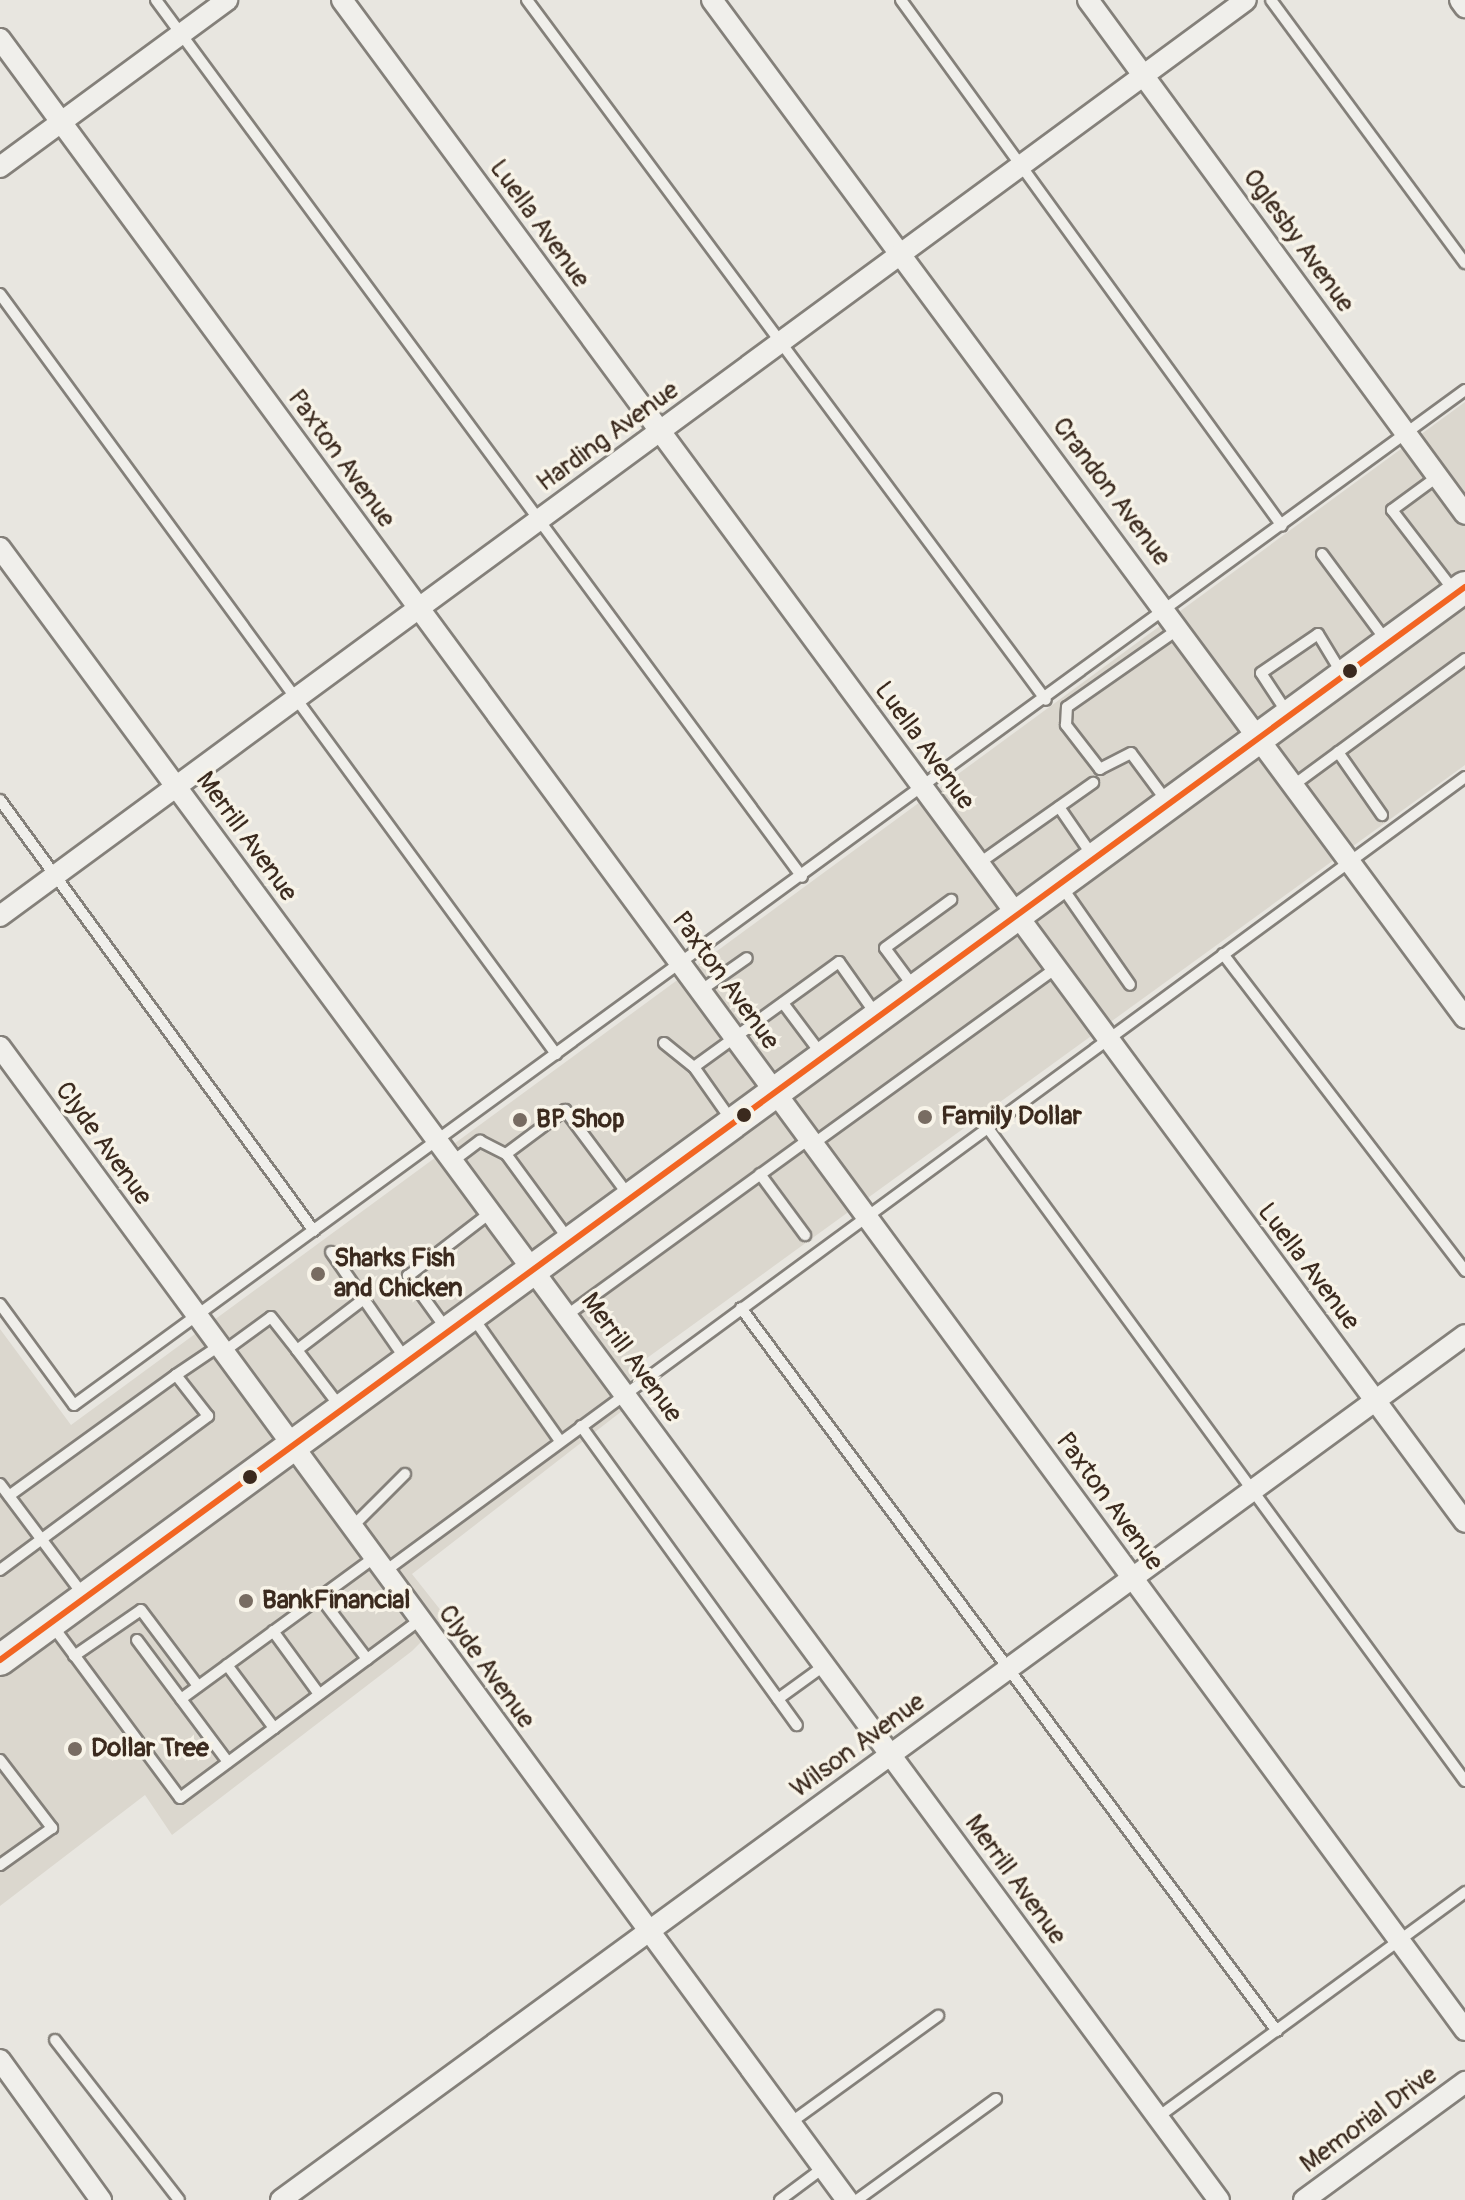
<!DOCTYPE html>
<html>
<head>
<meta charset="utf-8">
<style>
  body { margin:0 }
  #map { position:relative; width:1465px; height:2200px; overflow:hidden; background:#e8e6e0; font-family:Pangolin,sans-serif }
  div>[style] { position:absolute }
  .built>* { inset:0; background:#dbd7ce }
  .roads { filter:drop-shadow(2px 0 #84807a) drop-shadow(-2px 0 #84807a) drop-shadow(0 2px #84807a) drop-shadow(0 -2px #84807a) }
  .lane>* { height:10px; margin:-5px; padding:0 5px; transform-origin:5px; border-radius:5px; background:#f0efeb }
  .street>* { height:20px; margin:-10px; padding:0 10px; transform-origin:10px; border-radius:10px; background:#f0efeb }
  .primary>* { height:30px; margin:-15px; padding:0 15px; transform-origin:15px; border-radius:15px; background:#f0efeb }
  .bus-1>* { height:6px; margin:-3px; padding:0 3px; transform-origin:3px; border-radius:3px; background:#f26522 }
  .dots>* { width:22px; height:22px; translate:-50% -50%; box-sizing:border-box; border:4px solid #f7f3e8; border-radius:50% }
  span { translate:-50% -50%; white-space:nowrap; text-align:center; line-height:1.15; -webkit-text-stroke:7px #f7f3e8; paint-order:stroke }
  .street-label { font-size:26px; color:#3b2a1e }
  .poi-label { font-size:26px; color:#3b2a1e; font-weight:700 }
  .left { translate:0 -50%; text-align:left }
</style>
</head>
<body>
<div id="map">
  <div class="built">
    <div style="clip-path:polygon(1465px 402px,1465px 765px,636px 1366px,622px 1411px,412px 1574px,446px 1617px,412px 1651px,172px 1835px,145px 1795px,0 1906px,0 1329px,71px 1425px)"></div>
  </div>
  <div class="roads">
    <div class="lane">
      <div style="left:156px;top:0;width:1089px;rotate:53.62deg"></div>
      <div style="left:527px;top:0;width:871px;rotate:53.45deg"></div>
      <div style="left:901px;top:0;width:649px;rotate:54.08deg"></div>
      <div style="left:1271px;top:0;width:327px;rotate:53.6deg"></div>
      <div style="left:0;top:294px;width:942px;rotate:53.81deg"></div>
      <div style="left:1437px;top:477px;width:56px;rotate:143.7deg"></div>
      <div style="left:1392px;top:510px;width:103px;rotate:52.5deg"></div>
      <div style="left:1322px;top:554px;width:109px;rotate:53.5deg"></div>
      <div style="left:1288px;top:714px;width:49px;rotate:-123.4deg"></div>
      <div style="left:1261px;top:673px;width:69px;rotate:-34.4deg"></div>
      <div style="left:1318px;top:634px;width:44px;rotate:58.8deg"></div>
      <div style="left:1338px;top:752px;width:77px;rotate:55.1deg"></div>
      <div style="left:1295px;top:784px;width:211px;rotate:-36.3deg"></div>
      <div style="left:0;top:800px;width:533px;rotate:53.93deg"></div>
      <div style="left:1168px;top:803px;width:62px;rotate:-126.5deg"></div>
      <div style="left:1131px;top:753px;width:35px;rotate:153deg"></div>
      <div style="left:1100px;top:769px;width:56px;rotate:-127.7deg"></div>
      <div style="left:1066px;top:725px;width:18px;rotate:-87deg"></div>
      <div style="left:1067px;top:707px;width:138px;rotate:-35deg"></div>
      <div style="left:1059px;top:807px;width:58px;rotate:55.5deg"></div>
      <div style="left:978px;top:864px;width:141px;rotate:-35.2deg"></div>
      <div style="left:1062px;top:887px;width:119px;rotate:55.2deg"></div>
      <div style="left:1223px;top:954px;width:399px;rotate:52.6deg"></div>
      <div style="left:913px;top:986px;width:47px;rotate:-126.4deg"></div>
      <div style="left:885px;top:948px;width:82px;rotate:-36deg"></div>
      <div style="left:700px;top:991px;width:57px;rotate:-35.1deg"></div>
      <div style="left:783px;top:1003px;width:65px;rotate:53.1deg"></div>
      <div style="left:664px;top:1043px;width:38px;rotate:39deg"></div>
      <div style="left:732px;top:1121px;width:66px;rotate:-125.1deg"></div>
      <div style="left:694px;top:1067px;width:179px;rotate:-35.9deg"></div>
      <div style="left:839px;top:962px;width:62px;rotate:54.8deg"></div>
      <div style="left:987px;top:1127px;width:810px;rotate:53.84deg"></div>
      <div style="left:813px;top:1144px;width:299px;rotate:-35.9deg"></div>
      <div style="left:453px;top:1161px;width:34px;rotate:-37deg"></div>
      <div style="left:480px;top:1141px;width:29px;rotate:27deg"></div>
      <div style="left:760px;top:1174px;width:76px;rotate:53.6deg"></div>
      <div style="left:569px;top:1240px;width:107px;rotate:-126.2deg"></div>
      <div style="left:506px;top:1154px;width:74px;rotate:-36.7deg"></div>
      <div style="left:565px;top:1110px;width:107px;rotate:53.3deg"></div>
      <div style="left:331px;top:1252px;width:131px;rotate:55.2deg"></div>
      <div style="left:0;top:1304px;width:125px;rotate:53.8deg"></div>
      <div style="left:74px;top:1405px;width:1722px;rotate:-36.12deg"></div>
      <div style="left:741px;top:1308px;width:900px;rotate:53.45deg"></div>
      <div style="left:567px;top:1315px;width:299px;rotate:-36deg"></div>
      <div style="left:474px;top:1319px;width:149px;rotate:54.8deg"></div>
      <div style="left:447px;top:1330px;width:67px;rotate:-125.8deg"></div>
      <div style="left:408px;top:1276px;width:105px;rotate:-37.6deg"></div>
      <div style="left:223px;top:1352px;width:59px;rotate:-36.1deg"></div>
      <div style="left:271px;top:1317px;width:42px;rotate:51.8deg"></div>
      <div style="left:176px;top:1375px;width:52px;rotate:-34deg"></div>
      <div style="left:341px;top:1408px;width:73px;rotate:-127.2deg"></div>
      <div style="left:297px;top:1350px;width:84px;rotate:-37.3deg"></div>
      <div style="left:581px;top:1426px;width:369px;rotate:54.2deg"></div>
      <div style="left:0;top:1484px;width:140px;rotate:53.1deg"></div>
      <div style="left:352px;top:1527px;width:75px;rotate:-45deg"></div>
      <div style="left:0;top:1570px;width:259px;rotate:-36.5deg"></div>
      <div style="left:208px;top:1416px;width:52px;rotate:-128deg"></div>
      <div style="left:176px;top:1375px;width:206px;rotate:144.1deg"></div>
      <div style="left:384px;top:1572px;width:1342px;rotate:-36.33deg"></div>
      <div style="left:320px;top:1597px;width:78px;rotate:52.8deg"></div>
      <div style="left:52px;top:1625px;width:215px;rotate:53.5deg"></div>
      <div style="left:180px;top:1798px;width:299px;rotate:-36.6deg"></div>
      <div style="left:273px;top:1631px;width:78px;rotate:53.9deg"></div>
      <div style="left:137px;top:1640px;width:152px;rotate:53.3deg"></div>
      <div style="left:74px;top:1656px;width:81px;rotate:-34.5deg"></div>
      <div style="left:141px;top:1610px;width:95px;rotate:53.1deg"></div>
      <div style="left:227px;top:1665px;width:79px;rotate:53.3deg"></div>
      <div style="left:181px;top:1699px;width:239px;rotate:-36.2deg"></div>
      <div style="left:778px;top:1699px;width:58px;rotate:-35.9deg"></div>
      <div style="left:0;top:1760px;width:86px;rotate:52.6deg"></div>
      <div style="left:52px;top:1828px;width:64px;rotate:144.6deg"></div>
      <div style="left:55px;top:2040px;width:202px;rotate:52.2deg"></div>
      <div style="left:1158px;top:2117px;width:381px;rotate:-36.2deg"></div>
      <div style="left:790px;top:2123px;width:183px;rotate:-35.9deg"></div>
      <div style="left:780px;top:2200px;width:54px;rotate:-36.7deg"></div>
      <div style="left:857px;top:2200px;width:172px;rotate:-36deg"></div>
    </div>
    <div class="street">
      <div style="left:342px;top:0;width:1891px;rotate:53.58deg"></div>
      <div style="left:712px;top:0;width:1266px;rotate:53.51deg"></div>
      <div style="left:1088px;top:0;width:637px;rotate:53.74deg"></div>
      <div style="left:1460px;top:0;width:9px;rotate:54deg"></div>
      <div style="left:0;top:39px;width:2472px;rotate:53.65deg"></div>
      <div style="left:0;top:167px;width:282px;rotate:-36.3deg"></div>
      <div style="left:0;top:548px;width:2053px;rotate:53.58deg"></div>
      <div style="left:0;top:916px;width:1546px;rotate:-36.32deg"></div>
      <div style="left:0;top:1047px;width:1431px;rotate:53.7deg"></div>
      <div style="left:0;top:2060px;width:173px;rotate:54.2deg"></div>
      <div style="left:281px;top:2200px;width:1466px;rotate:-36.15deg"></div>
      <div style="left:1304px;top:2200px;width:200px;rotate:-36.2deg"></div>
    </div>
    <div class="primary">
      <div style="left:0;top:1660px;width:1816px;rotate:-36.22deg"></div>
    </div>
  </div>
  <div class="bus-1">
    <div style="left:0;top:1660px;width:1816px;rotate:-36.22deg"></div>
  </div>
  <div class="dots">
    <div style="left:1350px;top:671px;background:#3b2a1e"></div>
    <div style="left:744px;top:1115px;background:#3b2a1e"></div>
    <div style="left:925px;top:1117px;background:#786c62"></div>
    <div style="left:520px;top:1120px;background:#786c62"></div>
    <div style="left:318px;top:1274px;background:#786c62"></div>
    <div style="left:250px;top:1477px;background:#3b2a1e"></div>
    <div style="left:246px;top:1601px;background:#786c62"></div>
    <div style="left:75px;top:1749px;background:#786c62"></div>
  </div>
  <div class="street-label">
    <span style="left:539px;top:224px;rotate:54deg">Luella Avenue</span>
    <span style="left:1298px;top:241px;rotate:54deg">Oglesby Avenue</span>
    <span style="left:608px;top:437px;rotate:-36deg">Harding Avenue</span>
    <span style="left:341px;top:459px;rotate:54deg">Paxton Avenue</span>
    <span style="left:1111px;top:492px;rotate:53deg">Crandon Avenue</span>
    <span style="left:924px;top:746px;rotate:54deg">Luella Avenue</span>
    <span style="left:246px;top:837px;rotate:54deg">Merrill Avenue</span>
    <span style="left:725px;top:981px;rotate:54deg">Paxton Avenue</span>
    <span style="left:103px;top:1144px;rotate:54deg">Clyde Avenue</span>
    <span style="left:1308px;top:1267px;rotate:53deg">Luella Avenue</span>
    <span style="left:631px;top:1358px;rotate:54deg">Merrill Avenue</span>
    <span style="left:1109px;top:1502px;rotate:54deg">Paxton Avenue</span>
    <span style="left:486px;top:1667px;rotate:54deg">Clyde Avenue</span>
    <span style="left:858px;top:1746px;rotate:-36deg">Wilson Avenue</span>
    <span style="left:1015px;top:1880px;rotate:54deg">Merrill Avenue</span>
    <span style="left:1369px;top:2120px;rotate:-36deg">Memorial Drive</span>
  </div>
  <div class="poi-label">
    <span class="left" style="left:941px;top:1117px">Family Dollar</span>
    <span class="left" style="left:536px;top:1120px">BP Shop</span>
    <span class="left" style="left:334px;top:1274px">Sharks Fish<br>and Chicken</span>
    <span class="left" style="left:262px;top:1601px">BankFinancial</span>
    <span class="left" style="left:91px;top:1749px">Dollar Tree</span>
  </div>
</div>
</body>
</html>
